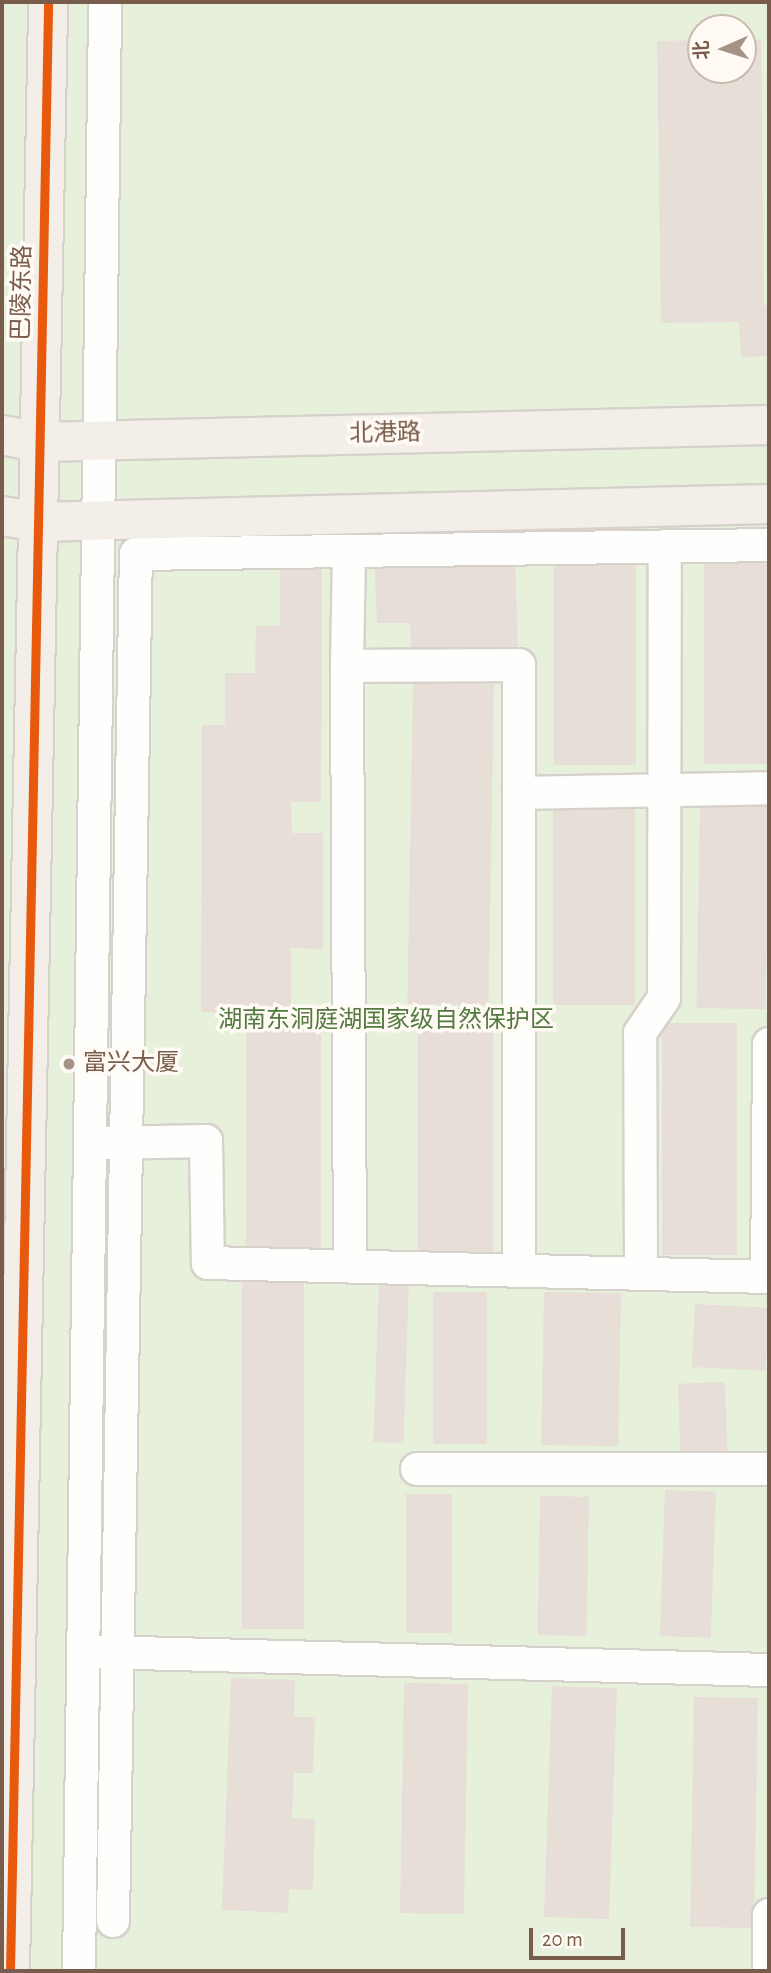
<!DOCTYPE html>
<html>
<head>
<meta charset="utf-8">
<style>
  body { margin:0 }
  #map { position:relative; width:771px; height:1973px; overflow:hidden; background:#f9f5f0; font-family:"Alegreya Sans","Noto Sans SC",sans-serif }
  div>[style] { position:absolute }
  .green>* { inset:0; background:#e7f0db }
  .building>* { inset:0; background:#e6ded7; transform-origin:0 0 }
  .roads { filter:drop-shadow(2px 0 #d7d1cb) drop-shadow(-2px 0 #d7d1cb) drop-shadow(0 2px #d7d1cb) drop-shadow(0 -2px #d7d1cb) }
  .minor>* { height:32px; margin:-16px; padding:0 16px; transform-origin:16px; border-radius:16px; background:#fefefd }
  .major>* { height:38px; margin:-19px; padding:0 19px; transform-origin:19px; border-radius:19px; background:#f3eee8 }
  .cycleway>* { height:9px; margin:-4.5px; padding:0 4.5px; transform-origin:4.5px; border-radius:4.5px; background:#e8590c }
  .dots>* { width:19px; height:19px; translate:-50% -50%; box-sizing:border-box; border:4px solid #fffaf3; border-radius:50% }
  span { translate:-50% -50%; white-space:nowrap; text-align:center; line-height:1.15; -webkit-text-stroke:7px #fffaf3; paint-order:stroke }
  .street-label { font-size:24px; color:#7a5c4d }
  .park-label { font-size:24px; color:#537a41 }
  .poi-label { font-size:24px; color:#7a5c4d }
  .left { translate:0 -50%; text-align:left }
  .frame { position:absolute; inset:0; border:4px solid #7a5c4d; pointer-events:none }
  .north { position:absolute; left:687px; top:14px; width:70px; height:70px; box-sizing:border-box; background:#fffaf3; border:2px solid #cabbb1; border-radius:50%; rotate:267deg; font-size:19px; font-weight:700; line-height:28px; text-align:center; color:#7a5c4d }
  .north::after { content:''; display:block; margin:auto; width:24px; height:32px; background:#a69286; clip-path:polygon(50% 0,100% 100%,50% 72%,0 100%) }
  .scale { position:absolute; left:529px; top:1928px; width:96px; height:32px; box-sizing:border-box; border:4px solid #7a5c4d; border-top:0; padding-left:9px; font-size:21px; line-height:24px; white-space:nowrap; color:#7a5c4d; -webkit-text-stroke:5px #fffaf3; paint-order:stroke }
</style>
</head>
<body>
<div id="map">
  <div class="green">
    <div style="clip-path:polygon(evenodd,2px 2px,769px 2px,769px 1971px,2px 1971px,2px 2px,701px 28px,743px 28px,743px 70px,701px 70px,701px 28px)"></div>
  </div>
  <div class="building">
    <div style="clip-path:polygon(701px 40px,701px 70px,743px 70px,743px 40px,761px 40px,764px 306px,769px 305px,769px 356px,741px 357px,739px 322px,661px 323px,657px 41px)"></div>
    <div style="clip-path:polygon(515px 554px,518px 649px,411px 652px,410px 623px,377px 623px,374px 558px)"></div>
    <div style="left:704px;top:559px;width:65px;height:205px"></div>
    <div style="left:554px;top:560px;width:82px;height:205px"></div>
    <div style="clip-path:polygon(280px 569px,322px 569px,321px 802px,291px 802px,292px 833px,323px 833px,323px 949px,291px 948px,291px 1013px,201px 1012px,202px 725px,225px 725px,225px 673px,255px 673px,256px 626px,280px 626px)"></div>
    <div style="left:413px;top:683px;width:81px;height:321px;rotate:1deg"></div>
    <div style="left:553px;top:800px;width:82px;height:205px"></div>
    <div style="left:700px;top:803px;width:69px;height:205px;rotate:1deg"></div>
    <div style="left:662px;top:1023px;width:75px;height:232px"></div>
    <div style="left:246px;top:1024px;width:75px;height:231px"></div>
    <div style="left:418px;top:1026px;width:75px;height:232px"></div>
    <div style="left:379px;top:1281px;width:30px;height:161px;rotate:2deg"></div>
    <div style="left:242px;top:1282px;width:62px;height:347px"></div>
    <div style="left:433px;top:1292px;width:54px;height:152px"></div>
    <div style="left:544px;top:1292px;width:77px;height:153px;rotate:1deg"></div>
    <div style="left:695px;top:1304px;width:74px;height:63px;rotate:3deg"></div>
    <div style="left:725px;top:1382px;width:74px;height:47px;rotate:88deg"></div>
    <div style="left:665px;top:1490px;width:51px;height:146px;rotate:2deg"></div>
    <div style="left:406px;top:1494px;width:46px;height:139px"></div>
    <div style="left:540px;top:1496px;width:49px;height:139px;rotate:1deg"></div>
    <div style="clip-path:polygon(231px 1678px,295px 1680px,294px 1717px,315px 1717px,313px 1773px,294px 1773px,292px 1818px,315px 1819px,313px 1890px,289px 1889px,288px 1913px,222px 1910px)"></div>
    <div style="left:404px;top:1683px;width:64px;height:230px;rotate:1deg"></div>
    <div style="left:552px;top:1686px;width:65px;height:231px;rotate:2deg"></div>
    <div style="left:694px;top:1697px;width:64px;height:230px;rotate:1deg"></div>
  </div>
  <div class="roads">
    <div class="minor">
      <div style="left:347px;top:666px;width:115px;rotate:-89deg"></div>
      <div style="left:105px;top:1143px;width:101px;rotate:-1.1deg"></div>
      <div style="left:206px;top:1141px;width:122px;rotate:89.1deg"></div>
      <div style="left:208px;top:1263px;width:561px;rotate:1.43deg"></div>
      <div style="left:350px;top:1266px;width:600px;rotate:-90.29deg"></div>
      <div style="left:347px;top:666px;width:172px;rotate:-0.3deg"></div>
      <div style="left:519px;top:665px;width:128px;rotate:90deg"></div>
      <div style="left:519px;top:1270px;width:477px;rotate:-90deg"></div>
      <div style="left:519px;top:793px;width:250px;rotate:-1.1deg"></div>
      <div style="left:641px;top:1274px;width:241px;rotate:-90.2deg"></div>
      <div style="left:640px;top:1033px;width:42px;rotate:-55.6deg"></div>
      <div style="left:664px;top:998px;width:452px;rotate:-89.9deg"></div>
      <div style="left:767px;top:1277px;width:233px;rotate:-89.5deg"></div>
      <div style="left:417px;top:1469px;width:352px"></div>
      <div style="left:99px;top:1652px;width:670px;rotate:1.54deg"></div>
      <div style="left:113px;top:1921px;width:1367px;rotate:-89.04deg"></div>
      <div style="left:136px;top:554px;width:633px;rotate:-0.81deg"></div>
      <div style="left:79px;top:1971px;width:1969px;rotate:-89.24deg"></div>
      <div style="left:769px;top:1971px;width:56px;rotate:-90deg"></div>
    </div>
    <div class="major">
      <div style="left:2px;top:435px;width:38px;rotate:11deg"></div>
      <div style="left:39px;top:442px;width:730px;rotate:-1.33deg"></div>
      <div style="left:2px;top:516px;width:36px;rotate:9deg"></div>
      <div style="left:38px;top:522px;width:731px;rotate:-1.41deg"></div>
      <div style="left:10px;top:1971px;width:1969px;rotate:-88.89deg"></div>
    </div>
  </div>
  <div class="cycleway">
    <div style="left:10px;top:1971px;width:1969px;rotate:-88.89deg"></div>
  </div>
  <div class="dots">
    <div style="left:69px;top:1064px;background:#a69286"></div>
  </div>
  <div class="street-label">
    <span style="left:23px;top:293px;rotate:-89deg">巴陵东路</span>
    <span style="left:385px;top:434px;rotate:-1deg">北港路</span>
  </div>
  <div class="park-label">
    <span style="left:386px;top:1021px">湖南东洞庭湖国家级自然保护区</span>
  </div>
  <div class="poi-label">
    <span class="left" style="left:83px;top:1064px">富兴大厦</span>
  </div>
  <div class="frame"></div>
  <div class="north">北</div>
  <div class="scale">20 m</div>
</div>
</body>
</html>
